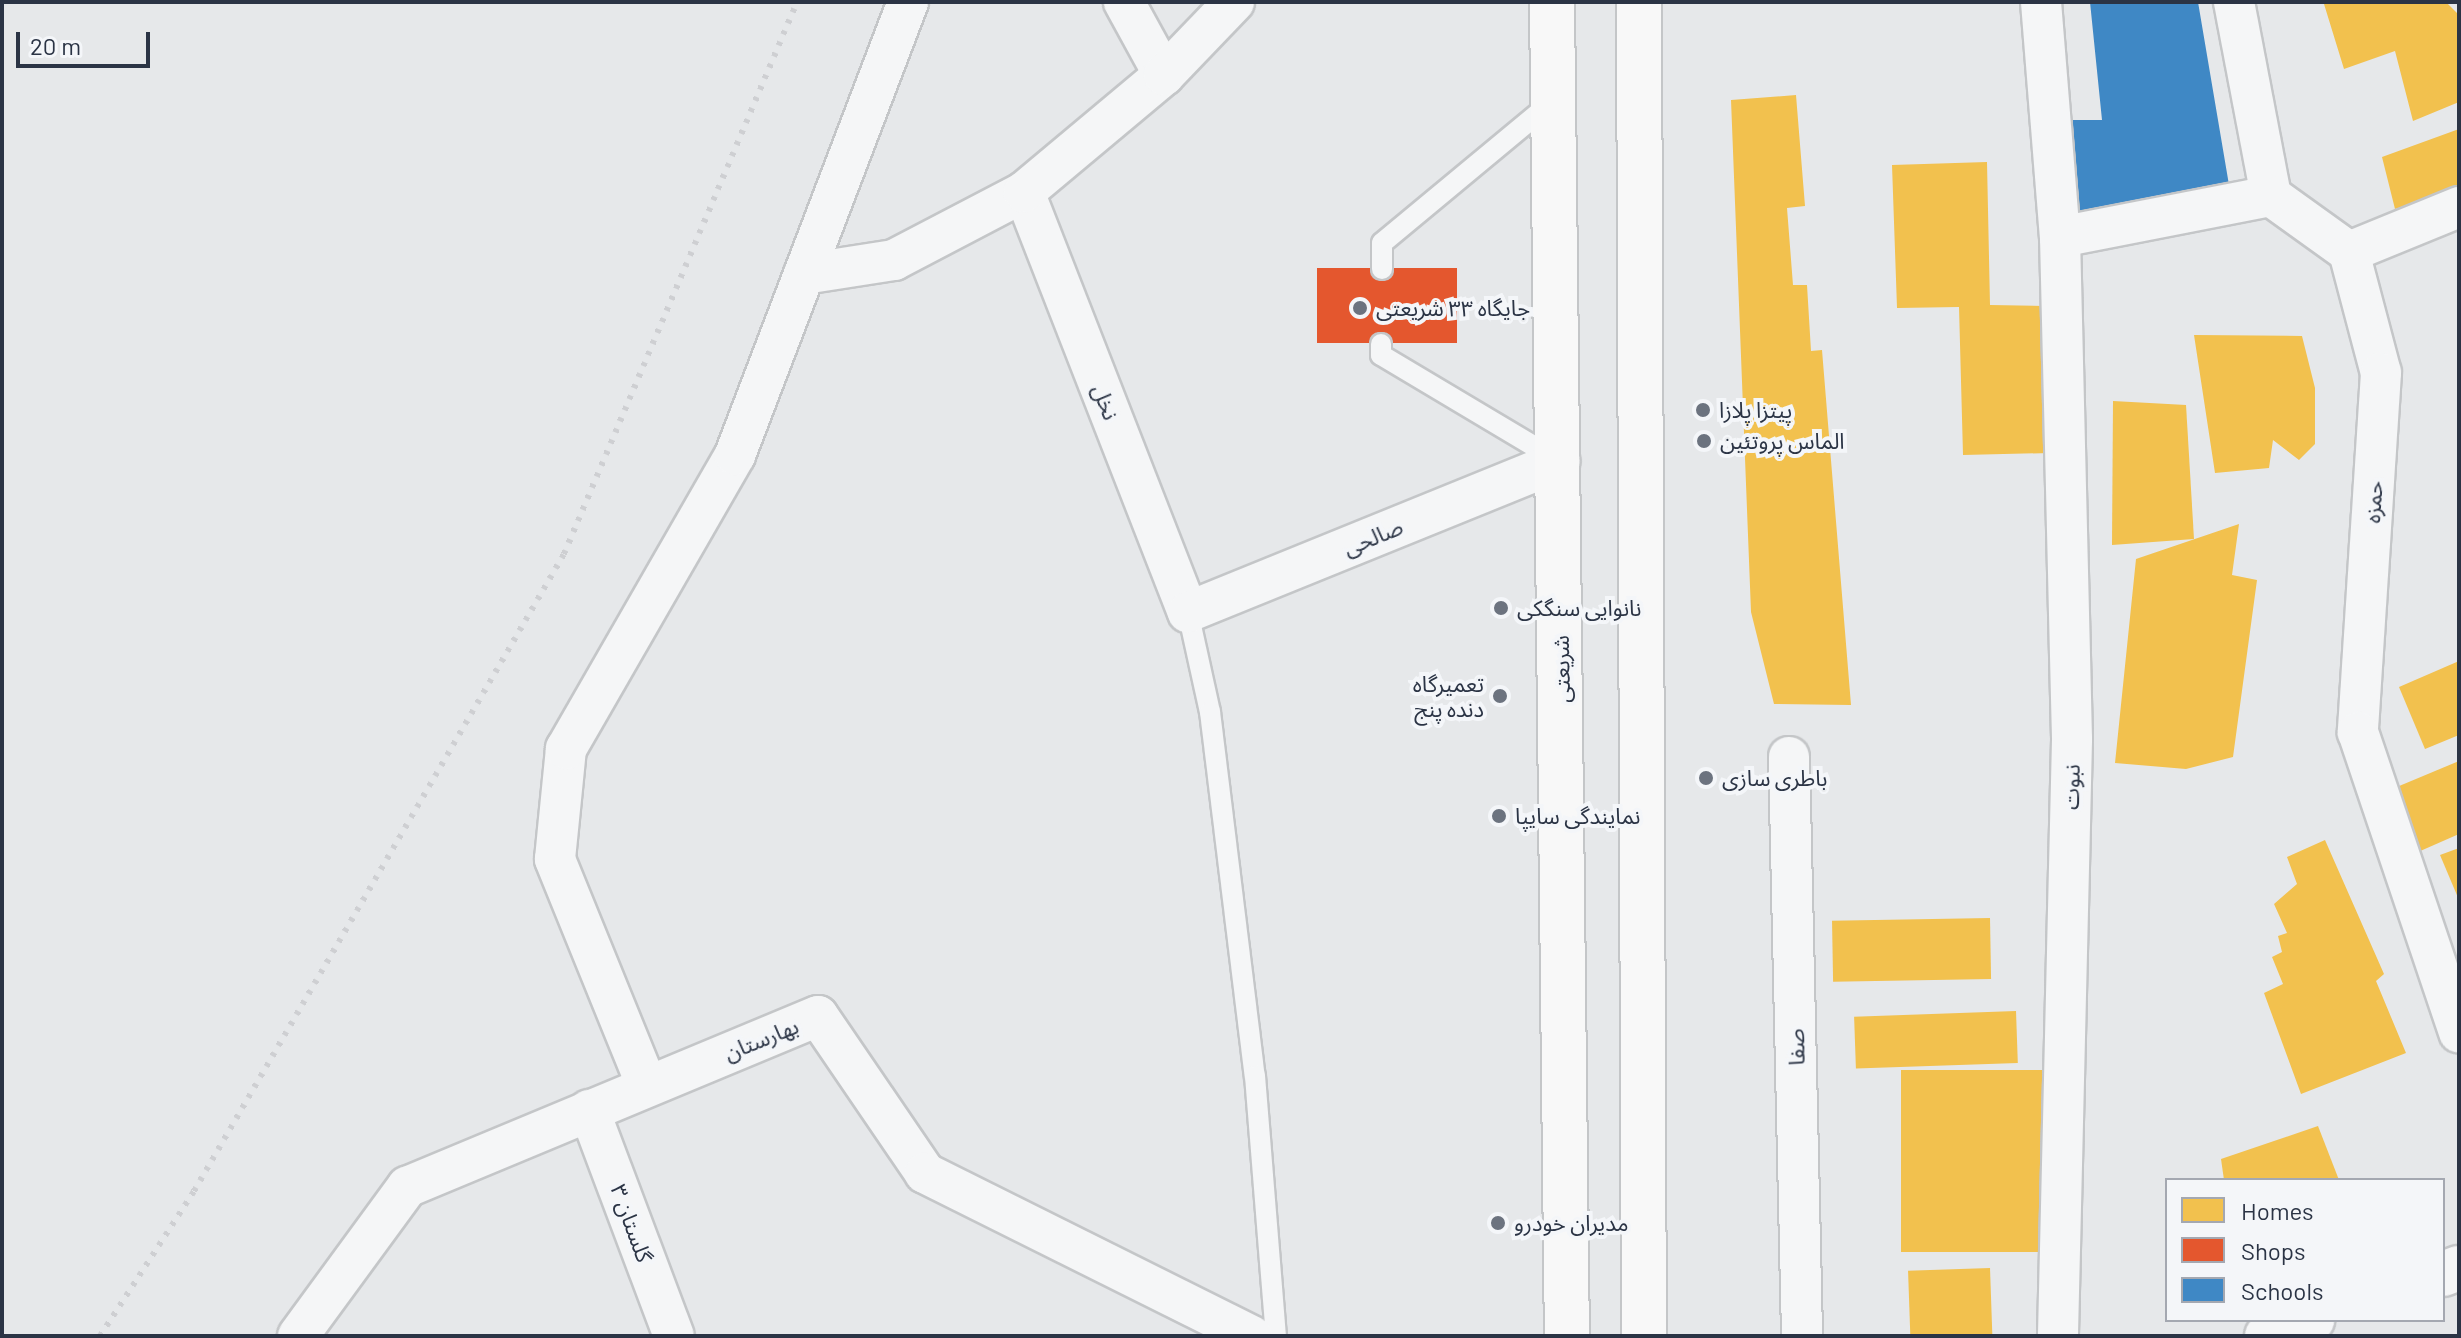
<!DOCTYPE html>
<html>
<head>
<meta charset="utf-8">
<style>
  body { margin:0 }
  #map { position:relative; width:2461px; height:1338px; overflow:hidden; background:#e6e8ea; font-family:Barlow,"Noto Sans Arabic",sans-serif }
  div>[style] { position:absolute }
  .homes>* { inset:0; background:#f2c14e; transform-origin:0 0 }
  .shops>* { inset:0; background:#e4572e; transform-origin:0 0 }
  .schools>* { inset:0; background:#3f88c5 }
  .roads { filter:drop-shadow(2px 0 #c4c6c8) drop-shadow(-2px 0 #c4c6c8) drop-shadow(0 2px #c4c6c8) drop-shadow(0 -2px #c4c6c8) }
  .service>* { height:20px; margin:-10px; padding:0 10px; transform-origin:10px; border-radius:10px; background:#f5f6f7 }
  .minor>* { height:40px; margin:-20px; padding:0 20px; transform-origin:20px; border-radius:20px; background:#f5f6f7 }
  .tertiary>* { height:44px; margin:-22px; padding:0 22px; transform-origin:22px; border-radius:22px; background:#f5f6f7 }
  .secondary>* { height:44px; margin:-22px; padding:0 22px; transform-origin:22px; border-radius:22px; background:#f8f8f8 }
  .rail>* { height:6px; margin-top:-3px; transform-origin:0; background:repeating-linear-gradient(90deg,#cecfd2 0 4px,transparent 0 12px) }
  .dots>* { width:22px; height:22px; translate:-50% -50%; box-sizing:border-box; border:4px solid #f4f6f9; border-radius:50% }
  span { translate:-50% -50%; white-space:nowrap; text-align:center; line-height:1.15; -webkit-text-stroke:8px #f4f6f9; paint-order:stroke }
  .poi-label { font-size:22px; color:#2b3445 }
  .left { translate:0 -50%; text-align:left }
  .right { translate:-100% -50%; text-align:right }
  .street-label { font-size:22px; color:#2b3445 }
  .frame { position:absolute; inset:0; border:4px solid #2b3445; pointer-events:none }
  .legend { position:absolute; left:2165px; top:1178px; width:280px; height:144px; box-sizing:border-box; background:#f4f6f9; border:2px solid #a4a8b1; margin:0; padding:10px 14px; list-style:none; font-size:24px; color:#2b3445 }
  .legend li { display:flex; align-items:center; gap:16px; height:40px }
  .legend b { width:40px; border:2px solid #a4a8b1 }
  .scale { position:absolute; left:16px; top:32px; width:134px; height:36px; box-sizing:border-box; border:4px solid #2b3445; border-top:0; padding-left:10px; font-size:24px; line-height:28px; white-space:nowrap; color:#2b3445; -webkit-text-stroke:6px #f4f6f9; paint-order:stroke }
</style>
</head>
<body>
<div id="map">
  <div class="homes">
    <div style="clip-path:polygon(2446px 2px,2459px 15px,2459px 102px,2413px 121px,2395px 51px,2344px 69px,2324px 4px)"></div>
    <div style="clip-path:polygon(1796px 95px,1805px 206px,1787px 208px,1793px 285px,1807px 285px,1811px 351px,1822px 350px,1851px 705px,1774px 704px,1751px 612px,1731px 100px)"></div>
    <div style="clip-path:polygon(2459px 129px,2459px 190px,2395px 209px,2382px 157px)"></div>
    <div style="clip-path:polygon(1987px 162px,1990px 305px,2045px 306px,2050px 453px,1963px 455px,1959px 307px,1897px 308px,1892px 165px)"></div>
    <div style="clip-path:polygon(2194px 335px,2302px 336px,2315px 388px,2315px 444px,2299px 460px,2273px 440px,2269px 468px,2215px 473px)"></div>
    <div style="clip-path:polygon(2113px 401px,2186px 405px,2194px 539px,2112px 545px)"></div>
    <div style="clip-path:polygon(2239px 524px,2232px 575px,2257px 580px,2233px 757px,2186px 769px,2115px 763px,2136px 559px)"></div>
    <div style="clip-path:polygon(2459px 661px,2459px 735px,2425px 749px,2399px 687px)"></div>
    <div style="clip-path:polygon(2459px 761px,2459px 834px,2418px 852px,2392px 789px)"></div>
    <div style="clip-path:polygon(2325px 840px,2384px 974px,2376px 981px,2406px 1053px,2301px 1094px,2264px 993px,2283px 984px,2272px 957px,2282px 952px,2278px 936px,2287px 933px,2274px 904px,2297px 884px,2287px 857px)"></div>
    <div style="clip-path:polygon(2459px 848px,2459px 900px,2440px 855px)"></div>
    <div style="left:1990px;top:918px;width:61px;height:158px;rotate:89deg"></div>
    <div style="left:2016px;top:1011px;width:52px;height:162px;rotate:88deg"></div>
    <div style="left:2042px;top:1070px;width:182px;height:141px;rotate:90deg"></div>
    <div style="clip-path:polygon(2318px 1126px,2339px 1180px,2224px 1180px,2221px 1159px)"></div>
    <div style="left:1990px;top:1268px;width:68px;height:82px;rotate:88deg"></div>
  </div>
  <div class="shops">
    <div style="left:1457px;top:268px;width:75px;height:140px;rotate:90deg"></div>
  </div>
  <div class="schools">
    <div style="clip-path:polygon(2090px 2px,2198px 2px,2229px 185px,2074px 216px,2065px 120px,2102px 120px)"></div>
  </div>
  <div class="roads">
    <div class="service">
      <div style="left:1382px;top:269px;width:26px;rotate:-90deg"></div>
      <div style="left:1382px;top:243px;width:221px;rotate:-39.7deg"></div>
      <div style="left:1381px;top:344px;width:11px;rotate:90deg"></div>
      <div style="left:1381px;top:355px;width:205px;rotate:30.8deg"></div>
      <div style="left:1188px;top:612px;width:102px;rotate:77.6deg"></div>
      <div style="left:1210px;top:712px;width:367px;rotate:83deg"></div>
      <div style="left:1255px;top:1076px;width:261px;rotate:85.4deg"></div>
    </div>
    <div class="minor">
      <div style="left:1124px;top:2px;width:83px;rotate:61.3deg"></div>
      <div style="left:2041px;top:2px;width:236px;rotate:85.4deg"></div>
      <div style="left:2060px;top:237px;width:503px;rotate:88.63deg"></div>
      <div style="left:2072px;top:740px;width:596px;rotate:91.35deg"></div>
      <div style="left:2234px;top:2px;width:197px;rotate:79.2deg"></div>
      <div style="left:2271px;top:196px;width:96px;rotate:35.7deg"></div>
      <div style="left:2349px;top:252px;width:125px;rotate:75.2deg"></div>
      <div style="left:2381px;top:373px;width:360px;rotate:93.7deg"></div>
      <div style="left:2358px;top:732px;width:317px;rotate:71.4deg"></div>
      <div style="left:1024px;top:192px;width:451px;rotate:68.7deg"></div>
      <div style="left:1188px;top:612px;width:401px;rotate:-22.1deg"></div>
      <div style="left:2060px;top:237px;width:215px;rotate:-11deg"></div>
      <div style="left:2349px;top:252px;width:119px;rotate:-22.2deg"></div>
      <div style="left:804px;top:274px;width:91px;rotate:-8.8deg"></div>
      <div style="left:894px;top:260px;width:147px;rotate:-27.6deg"></div>
      <div style="left:1024px;top:192px;width:182px;rotate:-39.9deg"></div>
      <div style="left:1164px;top:75px;width:101px;rotate:-46.2deg"></div>
      <div style="left:1789px;top:757px;width:579px;rotate:88.71deg"></div>
      <div style="left:647px;top:1086px;width:245px;rotate:-112.1deg"></div>
      <div style="left:555px;top:859px;width:111px;rotate:-84.3deg"></div>
      <div style="left:566px;top:749px;width:339px;rotate:-60.1deg"></div>
      <div style="left:735px;top:455px;width:485px;rotate:-69.1deg"></div>
      <div style="left:589px;top:1110px;width:241px;rotate:69.4deg"></div>
      <div style="left:298px;top:1336px;width:185px;rotate:-53.8deg"></div>
      <div style="left:407px;top:1187px;width:445px;rotate:-22.6deg"></div>
      <div style="left:818px;top:1016px;width:190px;rotate:55.7deg"></div>
      <div style="left:925px;top:1173px;width:365px;rotate:26.5deg"></div>
    </div>
    <div class="tertiary">
      <div style="left:2443px;top:1274px;width:17px;rotate:-21deg"></div>
      <div style="left:2267px;top:1336px;width:48px;rotate:-19.6deg"></div>
    </div>
    <div class="secondary">
      <div style="left:1552px;top:2px;width:1334px;rotate:89.36deg"></div>
      <div style="left:1639px;top:2px;width:1334px;rotate:89.79deg"></div>
    </div>
  </div>
  <div class="rail">
    <div style="left:100px;top:1336px;width:173px;rotate:-57deg"></div>
    <div style="left:194px;top:1191px;width:737px;rotate:-59.85deg"></div>
    <div style="left:564px;top:554px;width:599px;rotate:-67.12deg"></div>
  </div>
  <div class="dots">
    <div style="left:1360px;top:308px;background:#6c737f"></div>
    <div style="left:1703px;top:410px;background:#6c737f"></div>
    <div style="left:1704px;top:441px;background:#6c737f"></div>
    <div style="left:1501px;top:608px;background:#6c737f"></div>
    <div style="left:1500px;top:696px;background:#6c737f"></div>
    <div style="left:1706px;top:778px;background:#6c737f"></div>
    <div style="left:1499px;top:816px;background:#6c737f"></div>
    <div style="left:1498px;top:1223px;background:#6c737f"></div>
  </div>
  <div class="poi-label">
    <span class="left" style="left:1376px;top:308px">جایگاه ۳۳ شریعتی</span>
    <span class="left" style="left:1719px;top:410px">پیتزا پلازا</span>
    <span class="left" style="left:1720px;top:441px">الماس پروتئین</span>
    <span class="left" style="left:1517px;top:608px">نانوایی سنگکی</span>
    <span class="right" style="left:1484px;top:696px">تعمیرگاه<br>دنده پنج</span>
    <span class="left" style="left:1722px;top:778px">باطری سازی</span>
    <span class="left" style="left:1515px;top:816px">نمایندگی سایپا</span>
    <span class="left" style="left:1514px;top:1223px">مدیران خودرو</span>
  </div>
  <div class="street-label">
    <span style="left:1106px;top:402px;rotate:69deg">نخل</span>
    <span style="left:2373px;top:502px;rotate:-86deg">حمزه</span>
    <span style="left:1373px;top:537px;rotate:-22deg">صالحی</span>
    <span style="left:1561px;top:669px;rotate:-91deg">شریعتی</span>
    <span style="left:2071px;top:787px;rotate:-89deg">نبوت</span>
    <span style="left:761px;top:1039px;rotate:-22deg">بهارستان</span>
    <span style="left:1796px;top:1047px;rotate:-91deg">صفا</span>
    <span style="left:632px;top:1223px;rotate:70deg">گلستان ۳</span>
  </div>
  <div class="frame"></div>
  <ul class="legend">
  <li><b style="height:22px;background:#f2c14e"></b>Homes</li>
  <li><b style="height:22px;background:#e4572e"></b>Shops</li>
  <li><b style="height:22px;background:#3f88c5"></b>Schools</li>
  </ul>
  <div class="scale">20 m</div>
</div>
</body>
</html>
